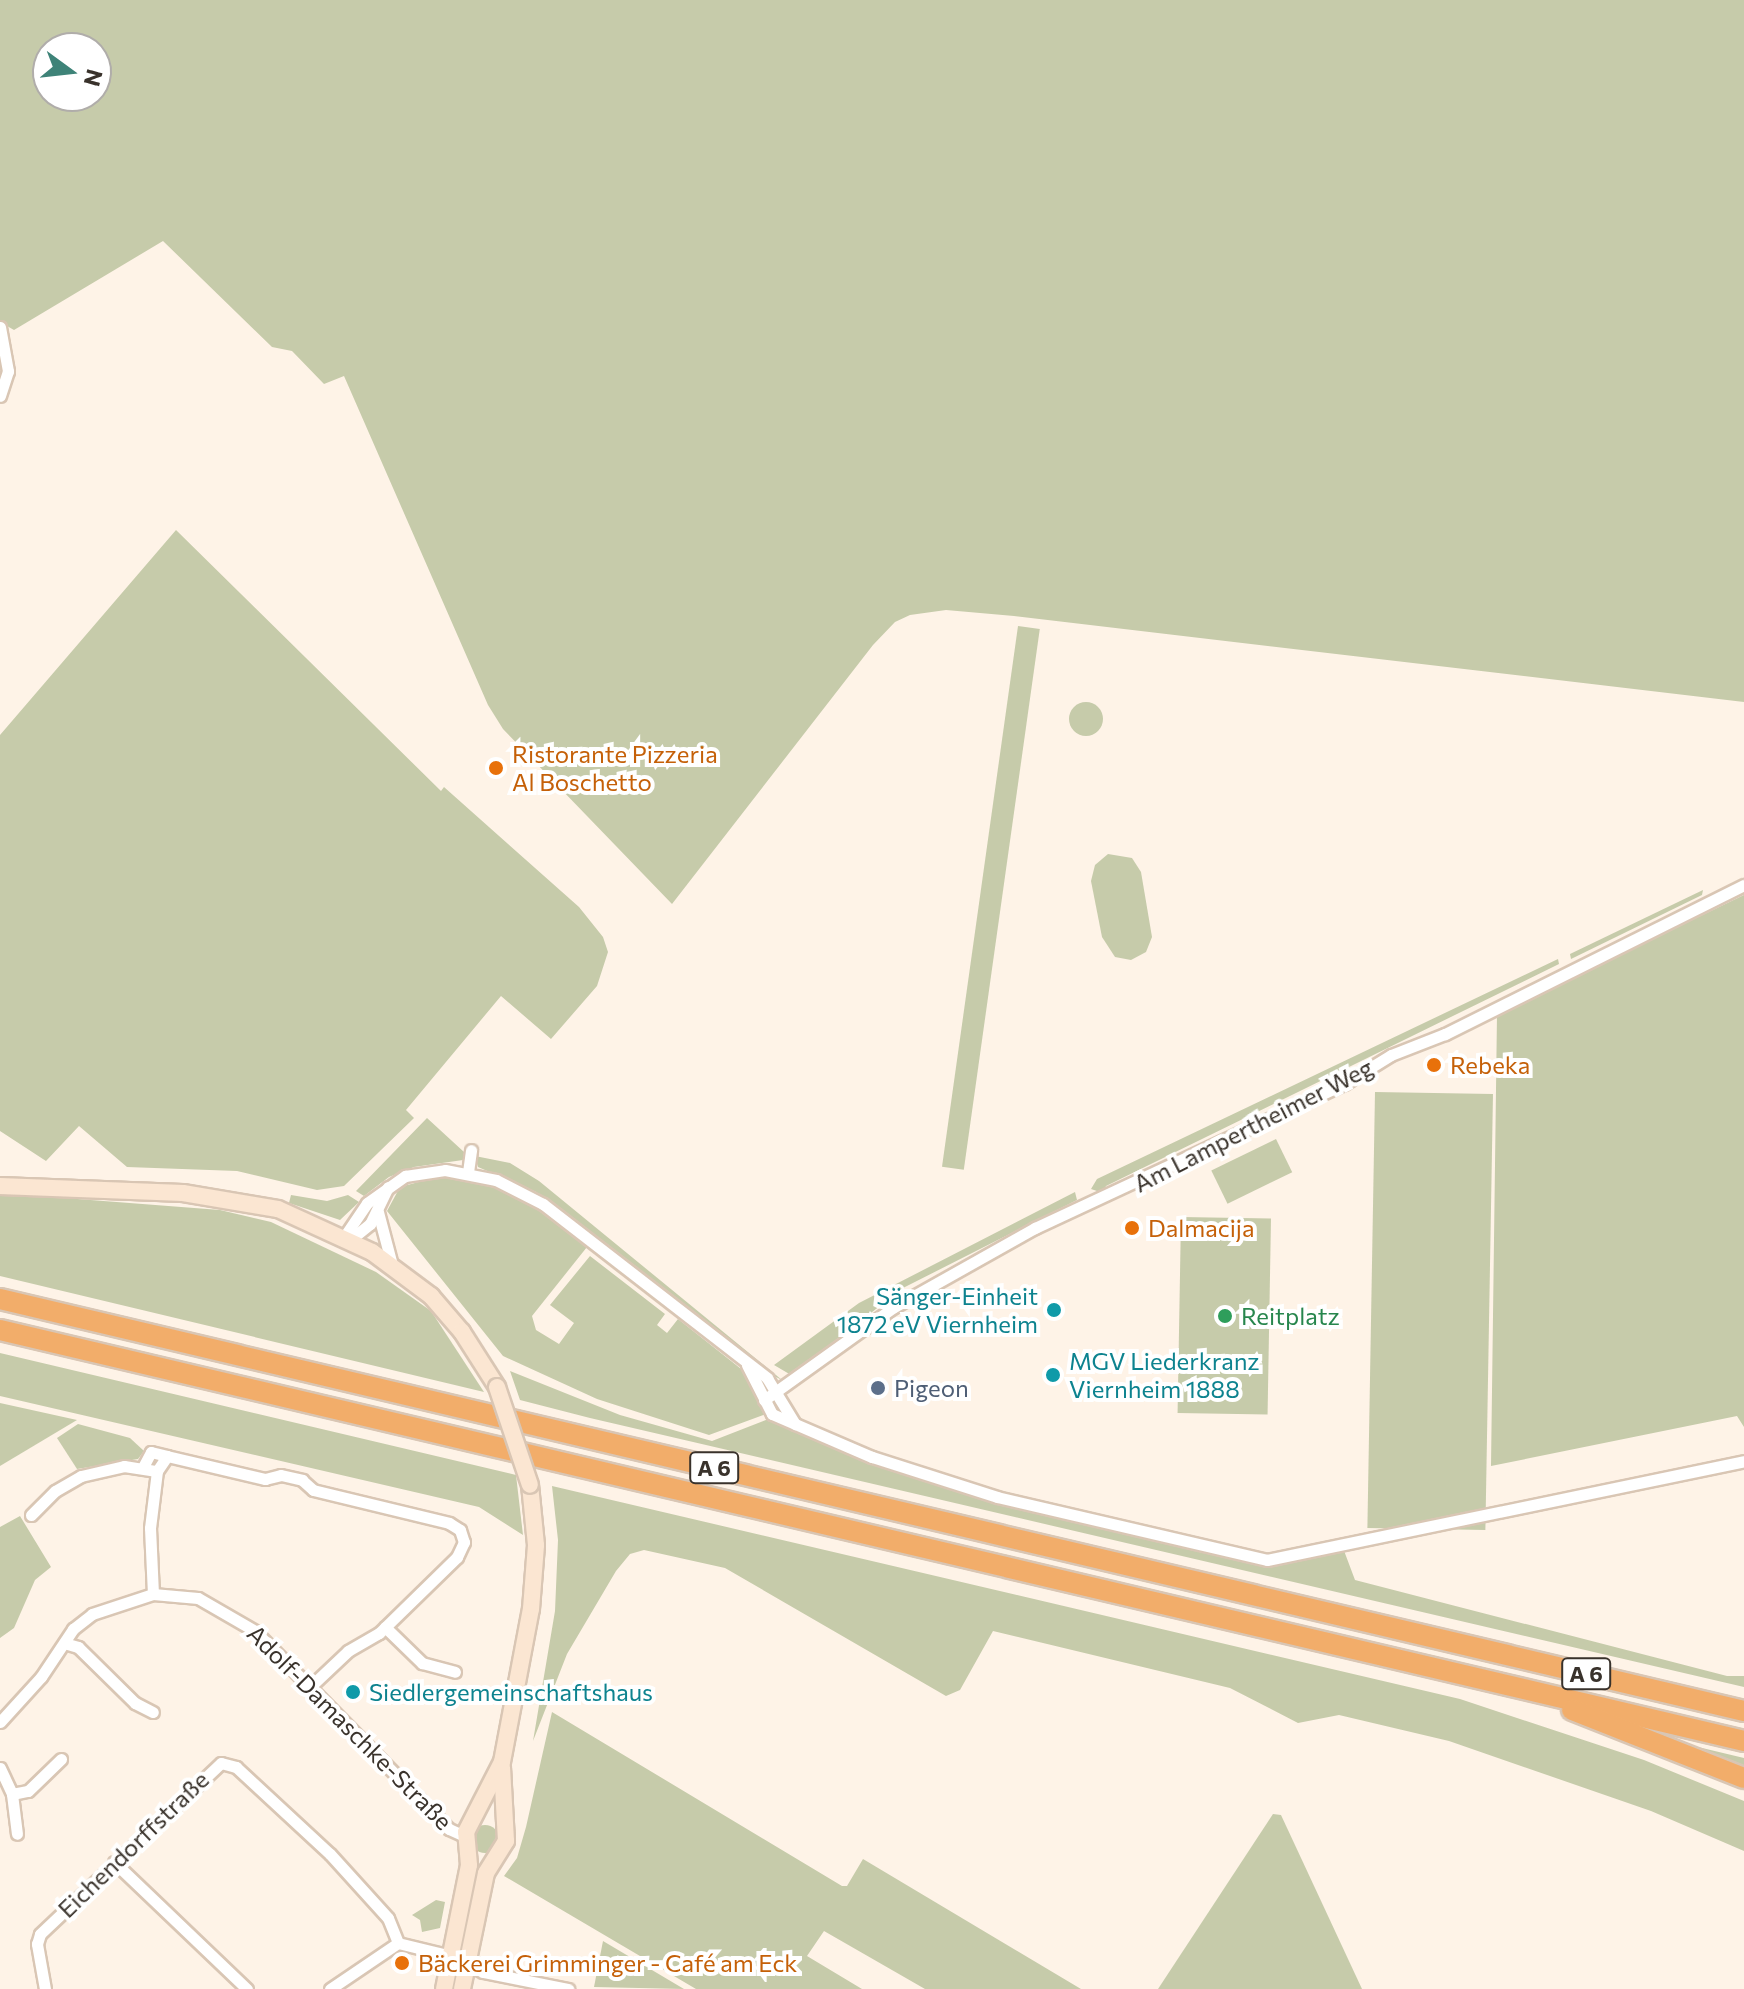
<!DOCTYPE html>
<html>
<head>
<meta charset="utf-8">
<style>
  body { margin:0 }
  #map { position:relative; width:1744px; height:1989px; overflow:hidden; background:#fef3e7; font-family:Commissioner,sans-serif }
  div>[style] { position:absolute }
  .green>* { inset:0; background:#c6cbaa; transform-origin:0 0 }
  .round { border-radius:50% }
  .roads { filter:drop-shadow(2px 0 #d9c6b4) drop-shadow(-2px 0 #d9c6b4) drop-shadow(0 2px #d9c6b4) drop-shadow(0 -2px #d9c6b4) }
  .street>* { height:11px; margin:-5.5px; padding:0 5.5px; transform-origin:5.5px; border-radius:5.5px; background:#fff }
  .secondary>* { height:16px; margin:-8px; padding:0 8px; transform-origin:8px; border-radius:8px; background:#fbe6d2 }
  .highway>* { height:20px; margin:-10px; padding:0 10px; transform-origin:10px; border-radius:10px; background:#f2ad6a }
  .bridges { filter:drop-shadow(2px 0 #d9c6b4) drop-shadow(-2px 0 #d9c6b4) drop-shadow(0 2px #d9c6b4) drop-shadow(0 -2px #d9c6b4) }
  .secondary-bridge>* { height:16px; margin:-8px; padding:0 8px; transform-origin:8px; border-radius:8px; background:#fbe6d2 }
  .dots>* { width:22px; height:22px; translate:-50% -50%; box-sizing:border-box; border:4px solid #fff; border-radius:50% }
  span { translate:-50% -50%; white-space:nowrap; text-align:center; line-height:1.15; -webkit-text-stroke:8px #fff; paint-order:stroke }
  .shield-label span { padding:2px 6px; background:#fff; border:2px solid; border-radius:6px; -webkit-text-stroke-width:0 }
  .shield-label { font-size:22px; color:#39322b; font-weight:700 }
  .food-label { font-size:24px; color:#c56008 }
  .left { translate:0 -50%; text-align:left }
  .street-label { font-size:24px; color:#39322b }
  .culture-label { font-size:24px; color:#0d838f }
  .right { translate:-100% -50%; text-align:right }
  .leisure-label { font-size:24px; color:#27864d }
  .service-label { font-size:24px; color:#4e5e75 }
  .north { position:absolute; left:32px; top:32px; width:80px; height:80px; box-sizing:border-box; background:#fff; border:2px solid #b0adaa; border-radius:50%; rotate:105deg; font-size:22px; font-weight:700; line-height:32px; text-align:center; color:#39322b }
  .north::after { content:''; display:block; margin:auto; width:28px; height:36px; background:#3e8378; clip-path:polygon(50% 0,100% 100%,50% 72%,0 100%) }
</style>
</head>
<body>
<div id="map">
  <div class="green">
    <div style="clip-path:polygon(evenodd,0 0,1744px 0,1744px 702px,1014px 616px,946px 610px,910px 615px,895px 622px,873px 645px,672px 904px,503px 729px,488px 705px,344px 376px,324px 384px,292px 351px,272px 347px,163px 241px,14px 330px,0 322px,0 0,48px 48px,96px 48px,96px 96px,48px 96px,48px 48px)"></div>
    <div style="clip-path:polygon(176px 530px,441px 791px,444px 787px,579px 907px,603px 937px,608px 952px,597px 986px,551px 1039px,501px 996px,406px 1110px,414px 1118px,344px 1186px,317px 1190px,237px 1171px,127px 1167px,79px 1126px,46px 1161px,0 1131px,0 735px)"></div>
    <div style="left:1018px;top:626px;width:22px;height:546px;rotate:8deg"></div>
    <div class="round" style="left:1069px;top:702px;width:34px;height:34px"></div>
    <div style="clip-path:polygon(1108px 854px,1132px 858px,1141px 872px,1152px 937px,1146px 952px,1131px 960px,1115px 957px,1102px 937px,1091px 881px,1095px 865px)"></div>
    <div style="clip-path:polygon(1703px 890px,1702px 895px,1571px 959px,1570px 954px)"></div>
    <div style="clip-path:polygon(1744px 895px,1744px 1427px,1737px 1416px,1491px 1466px,1497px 1014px)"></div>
    <div style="clip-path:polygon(1558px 959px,1559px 964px,1106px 1186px,1103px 1193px,1091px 1189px,1097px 1179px)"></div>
    <div style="left:1375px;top:1092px;width:118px;height:436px;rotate:1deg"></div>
    <div style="clip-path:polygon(427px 1118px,464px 1152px,463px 1160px,414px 1167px,389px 1177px,364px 1196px,356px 1191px)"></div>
    <div style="left:1276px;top:1139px;width:37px;height:72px;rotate:64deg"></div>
    <div style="clip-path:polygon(475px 1156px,510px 1163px,539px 1181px,782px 1380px,764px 1371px,536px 1192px,478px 1167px)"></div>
    <div style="clip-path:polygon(441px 1176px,480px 1182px,524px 1199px,587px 1247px,532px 1316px,536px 1330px,559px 1344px,574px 1323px,550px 1305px,590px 1256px,665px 1314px,657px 1325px,667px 1333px,678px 1319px,750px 1376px,766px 1414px,709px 1435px,597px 1399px,503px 1356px,387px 1211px,400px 1187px)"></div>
    <div style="clip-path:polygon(1075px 1192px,1077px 1200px,903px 1288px,791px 1375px,774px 1365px,859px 1303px)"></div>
    <div style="clip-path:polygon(0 1193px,220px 1210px,271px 1222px,376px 1272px,431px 1311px,484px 1392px,0 1276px)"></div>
    <div style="clip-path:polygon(291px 1195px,327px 1201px,348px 1195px,359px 1202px,340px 1220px,289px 1203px)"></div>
    <div style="left:1181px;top:1217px;width:90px;height:196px;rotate:1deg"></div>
    <div style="clip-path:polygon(0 1353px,516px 1475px,523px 1535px,479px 1507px,0 1396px)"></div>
    <div style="clip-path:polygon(510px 1371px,620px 1415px,712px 1441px,771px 1418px,892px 1471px,1230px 1559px,1268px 1563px,1343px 1548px,1355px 1580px,1727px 1676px,1744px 1676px,1744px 1687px,590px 1418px,520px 1400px)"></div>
    <div style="clip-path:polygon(0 1403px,77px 1420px,0 1466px)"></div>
    <div style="clip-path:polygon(78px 1424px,130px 1438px,144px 1451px,138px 1459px,77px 1469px,57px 1438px)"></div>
    <div style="clip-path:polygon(552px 1486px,1460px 1699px,1644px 1760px,1744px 1801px,1744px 1851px,1651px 1811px,1449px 1741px,1339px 1715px,1298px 1723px,1230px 1688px,993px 1631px,960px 1690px,946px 1696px,725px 1568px,644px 1550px,630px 1554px,616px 1571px,567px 1654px,533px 1741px,555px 1611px,558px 1540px)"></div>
    <div style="clip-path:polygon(20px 1516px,51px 1567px,35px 1580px,14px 1628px,0 1638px,0 1527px)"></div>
    <div style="clip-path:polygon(552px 1712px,842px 1886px,847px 1886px,863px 1859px,1081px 1989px,925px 1989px,824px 1931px,807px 1956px,862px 1989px,696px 1989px,504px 1876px,517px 1858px,526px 1827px)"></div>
    <div style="clip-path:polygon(1652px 1736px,1744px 1758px,1744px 1771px)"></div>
    <div style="clip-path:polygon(1273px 1814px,1281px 1815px,1362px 1989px,1158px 1989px)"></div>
    <div class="round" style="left:471px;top:1825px;width:28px;height:28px"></div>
    <div style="clip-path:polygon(436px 1900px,445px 1902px,440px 1928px,422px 1932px,420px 1920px,412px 1915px)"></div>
    <div style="clip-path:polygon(603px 1941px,684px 1989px,594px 1987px)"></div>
  </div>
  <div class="roads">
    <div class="street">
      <div style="left:0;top:327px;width:45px;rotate:79.7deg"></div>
      <div style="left:8px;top:371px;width:26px;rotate:108deg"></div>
      <div style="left:468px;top:1172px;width:22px;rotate:-82deg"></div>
      <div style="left:378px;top:1212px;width:55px;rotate:75.2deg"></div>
      <div style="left:344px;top:1237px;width:41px;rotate:-55.9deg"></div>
      <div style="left:367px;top:1203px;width:47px;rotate:-35.4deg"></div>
      <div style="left:405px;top:1176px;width:40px;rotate:-8.5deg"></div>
      <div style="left:445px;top:1170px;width:52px;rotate:11.1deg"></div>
      <div style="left:496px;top:1180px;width:53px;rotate:27.1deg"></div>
      <div style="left:543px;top:1204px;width:284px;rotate:37.8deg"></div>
      <div style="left:767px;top:1378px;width:54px;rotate:58.7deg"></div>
      <div style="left:350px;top:1240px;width:26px;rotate:-39deg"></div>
      <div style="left:370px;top:1224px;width:41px;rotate:-64.1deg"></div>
      <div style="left:747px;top:1365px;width:55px;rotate:63deg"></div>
      <div style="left:772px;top:1414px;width:109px;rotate:23.3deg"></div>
      <div style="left:872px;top:1457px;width:131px;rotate:17.7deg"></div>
      <div style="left:997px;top:1497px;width:277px;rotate:13.1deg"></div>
      <div style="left:1267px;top:1560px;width:487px;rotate:-11.7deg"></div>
      <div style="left:764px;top:1400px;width:160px;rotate:-35.6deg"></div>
      <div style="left:894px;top:1307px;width:162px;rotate:-29.3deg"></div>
      <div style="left:1035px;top:1228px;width:341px;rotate:-25deg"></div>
      <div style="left:1344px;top:1084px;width:55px;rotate:-31.7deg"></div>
      <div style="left:1391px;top:1055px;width:58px;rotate:-21.3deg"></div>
      <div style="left:1445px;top:1034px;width:334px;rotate:-26.5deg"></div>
      <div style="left:143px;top:1467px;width:17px;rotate:-62deg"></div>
      <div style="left:151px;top:1452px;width:16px;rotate:14deg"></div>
      <div style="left:31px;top:1515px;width:34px;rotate:-45deg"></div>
      <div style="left:55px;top:1491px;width:30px;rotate:-30deg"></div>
      <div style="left:81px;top:1476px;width:44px;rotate:-13.1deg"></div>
      <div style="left:124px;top:1466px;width:33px;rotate:9deg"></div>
      <div style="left:153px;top:1594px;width:66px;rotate:-92.6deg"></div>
      <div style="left:150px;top:1528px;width:57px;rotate:-83deg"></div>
      <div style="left:157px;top:1471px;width:18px;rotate:-56deg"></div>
      <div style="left:167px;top:1456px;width:101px;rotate:13.2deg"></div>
      <div style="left:265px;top:1479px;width:16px;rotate:-14deg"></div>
      <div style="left:281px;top:1475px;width:22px;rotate:13deg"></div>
      <div style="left:302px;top:1480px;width:15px;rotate:42deg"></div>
      <div style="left:313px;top:1490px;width:140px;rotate:13.6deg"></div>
      <div style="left:449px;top:1523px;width:13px;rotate:32deg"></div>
      <div style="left:460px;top:1530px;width:13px;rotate:72deg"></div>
      <div style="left:464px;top:1542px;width:17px;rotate:115deg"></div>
      <div style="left:457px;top:1557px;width:109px;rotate:135.7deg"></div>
      <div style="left:379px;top:1633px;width:36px;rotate:150deg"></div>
      <div style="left:348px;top:1651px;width:51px;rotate:136.6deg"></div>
      <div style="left:385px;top:1627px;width:52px;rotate:44.2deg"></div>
      <div style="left:422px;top:1663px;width:34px;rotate:15deg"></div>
      <div style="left:64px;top:1643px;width:15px;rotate:16deg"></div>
      <div style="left:78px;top:1647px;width:80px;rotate:44.5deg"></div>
      <div style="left:135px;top:1703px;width:20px;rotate:27deg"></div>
      <div style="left:0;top:1722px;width:61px;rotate:-47.7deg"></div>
      <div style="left:41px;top:1677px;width:58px;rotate:-56.3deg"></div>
      <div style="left:73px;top:1629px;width:24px;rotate:-38deg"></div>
      <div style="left:92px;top:1614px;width:64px;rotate:-18.2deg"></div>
      <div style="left:153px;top:1594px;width:45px;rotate:5.1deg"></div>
      <div style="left:198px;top:1598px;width:66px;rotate:30.1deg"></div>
      <div style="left:255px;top:1631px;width:277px;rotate:45.6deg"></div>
      <div style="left:449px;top:1829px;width:17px;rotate:24deg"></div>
      <div style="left:0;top:1768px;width:29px;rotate:65deg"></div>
      <div style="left:12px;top:1794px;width:40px;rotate:82.9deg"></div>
      <div style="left:12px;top:1794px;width:16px;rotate:-11deg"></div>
      <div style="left:28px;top:1791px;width:46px;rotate:-44.1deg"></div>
      <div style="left:114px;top:1862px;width:184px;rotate:43.7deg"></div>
      <div style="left:45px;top:1989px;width:46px;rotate:-100.1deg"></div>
      <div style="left:37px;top:1944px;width:10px;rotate:-73deg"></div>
      <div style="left:40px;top:1934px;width:249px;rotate:-43.4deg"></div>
      <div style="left:221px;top:1763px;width:16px;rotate:15deg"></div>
      <div style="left:236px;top:1767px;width:128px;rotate:42.8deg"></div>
      <div style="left:330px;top:1854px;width:86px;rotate:47.8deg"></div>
      <div style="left:388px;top:1918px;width:27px;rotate:68deg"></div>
      <div style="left:330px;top:1989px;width:82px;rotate:-34.1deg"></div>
      <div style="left:398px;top:1943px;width:50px;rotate:13.8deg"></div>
      <div style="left:447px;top:1955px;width:40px;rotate:25deg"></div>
      <div style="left:483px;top:1972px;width:87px;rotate:11.3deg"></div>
    </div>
    <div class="secondary">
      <div style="left:0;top:1186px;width:183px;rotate:2.2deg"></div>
      <div style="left:183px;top:1193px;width:96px;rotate:9.6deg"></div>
      <div style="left:278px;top:1209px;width:103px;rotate:24.6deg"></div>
      <div style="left:372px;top:1252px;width:74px;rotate:36.7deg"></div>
      <div style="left:431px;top:1296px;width:48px;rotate:49.3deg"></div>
      <div style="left:462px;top:1332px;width:65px;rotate:57.5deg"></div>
      <div style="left:444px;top:1989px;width:126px;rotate:-78.6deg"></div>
      <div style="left:469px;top:1865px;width:33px;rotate:-95deg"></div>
      <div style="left:466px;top:1832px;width:79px;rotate:-62.8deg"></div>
      <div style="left:502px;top:1762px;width:156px;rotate:-79.3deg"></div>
      <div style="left:531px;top:1609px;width:64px;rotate:-85.5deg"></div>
      <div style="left:536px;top:1545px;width:60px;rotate:-95.7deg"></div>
      <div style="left:462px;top:1989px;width:118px;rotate:-78.3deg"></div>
      <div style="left:486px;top:1873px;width:38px;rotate:-58deg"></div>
      <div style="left:506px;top:1841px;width:73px;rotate:-93.1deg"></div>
    </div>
    <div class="highway">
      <div style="left:0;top:1299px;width:1792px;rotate:13.29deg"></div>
      <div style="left:0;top:1330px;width:1792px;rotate:13.26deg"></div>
      <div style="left:1572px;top:1710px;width:185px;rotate:21.6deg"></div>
    </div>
  </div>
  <div class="bridges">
    <div class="secondary-bridge">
      <div style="left:497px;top:1387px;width:103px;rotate:71.4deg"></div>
    </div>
  </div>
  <div class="dots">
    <div style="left:496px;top:768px;background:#e8710a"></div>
    <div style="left:1434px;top:1065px;background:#e8710a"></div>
    <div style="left:1132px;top:1228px;background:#e8710a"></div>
    <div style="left:1054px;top:1310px;background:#0f9aa8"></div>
    <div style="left:1225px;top:1316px;background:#2e9e5b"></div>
    <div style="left:1053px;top:1375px;background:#0f9aa8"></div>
    <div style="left:878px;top:1388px;background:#5c6f8a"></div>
    <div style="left:353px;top:1692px;background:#0f9aa8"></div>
    <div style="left:402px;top:1963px;background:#e8710a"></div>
  </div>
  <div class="shield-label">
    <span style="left:714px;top:1468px">A 6</span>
    <span style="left:1586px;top:1674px">A 6</span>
  </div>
  <div class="food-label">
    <span class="left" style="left:512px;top:768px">Ristorante Pizzeria<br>Al Boschetto</span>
    <span class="left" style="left:1450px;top:1065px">Rebeka</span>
    <span class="left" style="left:1148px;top:1228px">Dalmacija</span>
    <span class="left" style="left:418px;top:1963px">Bäckerei Grimminger - Café am Eck</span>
  </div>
  <div class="street-label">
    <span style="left:1253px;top:1125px;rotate:-27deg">Am Lampertheimer Weg</span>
    <span style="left:350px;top:1727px;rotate:45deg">Adolf-Damaschke-Straße</span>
    <span style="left:133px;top:1844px;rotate:-44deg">Eichendorffstraße</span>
  </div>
  <div class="culture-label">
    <span class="right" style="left:1038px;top:1310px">Sänger-Einheit<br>1872 eV Viernheim</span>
    <span class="left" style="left:1069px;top:1375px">MGV Liederkranz<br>Viernheim 1888</span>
    <span class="left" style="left:369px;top:1692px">Siedlergemeinschaftshaus</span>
  </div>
  <div class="leisure-label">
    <span class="left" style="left:1241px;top:1316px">Reitplatz</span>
  </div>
  <div class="service-label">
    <span class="left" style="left:894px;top:1388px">Pigeon</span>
  </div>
  <div class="north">N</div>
</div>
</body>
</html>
